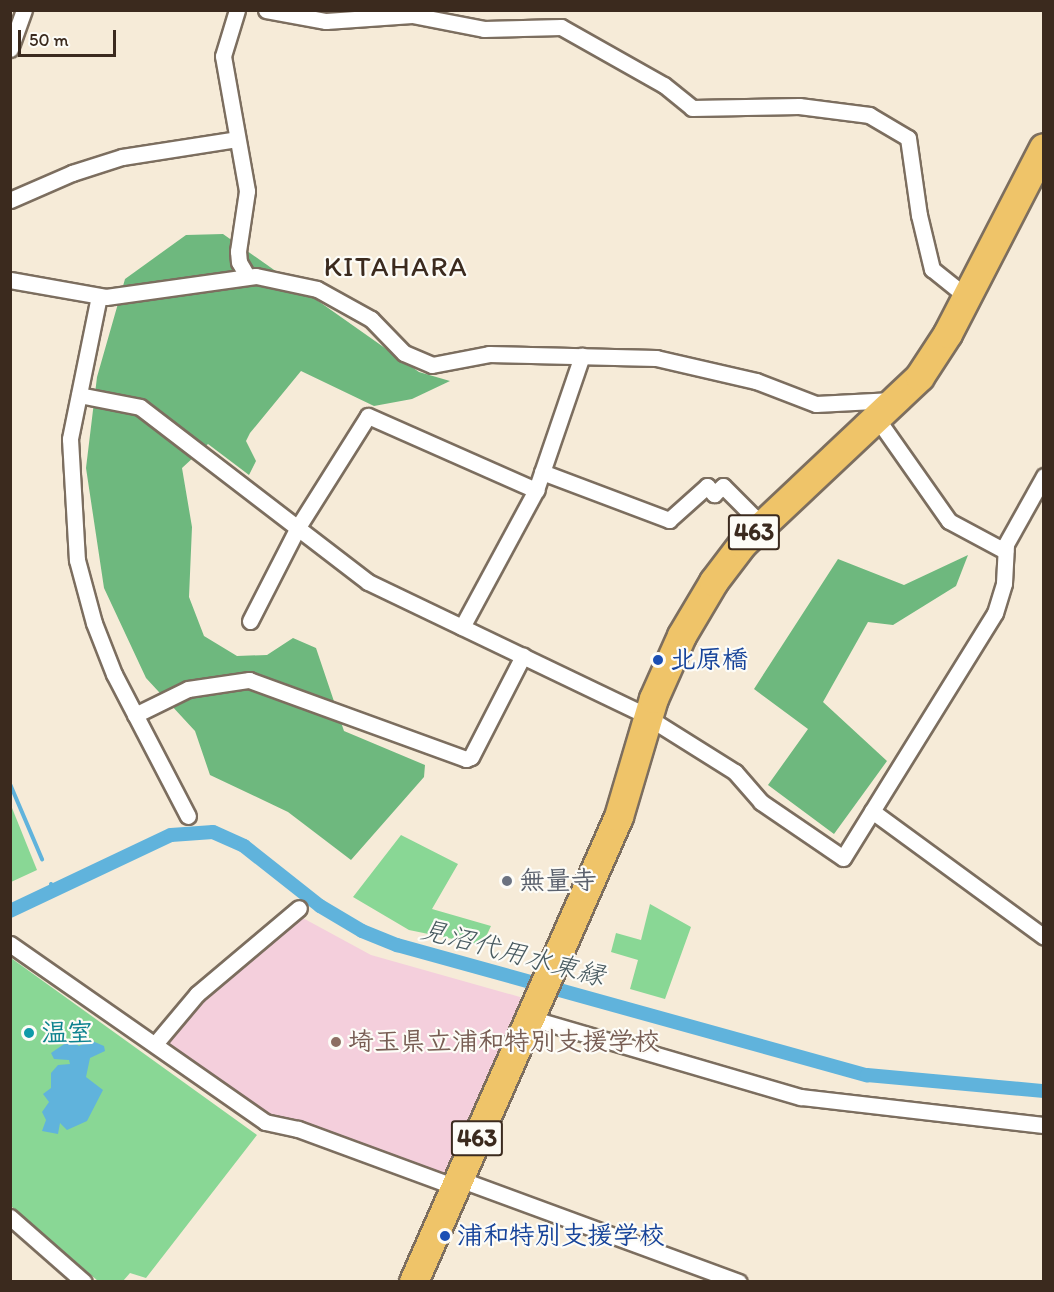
<!DOCTYPE html>
<html>
<head>
<meta charset="utf-8">
<style>
  body { margin:0 }
  #map { position:relative; width:1054px; height:1292px; overflow:hidden; background:#f6ebd8; font-family:Itim,"Klee One",sans-serif }
  div>[style] { position:absolute }
  .built>* { inset:0; background:#f4cfdc }
  .green>* { inset:0; background:#89d795 }
  .forest>* { inset:0; background:#6eb87e }
  .water>* { inset:0; background:#60b3dc }
  .stream>* { height:4px; margin:-2px; padding:0 2px; transform-origin:2px; border-radius:2px; background:#60b3dc }
  .canal>* { height:14px; margin:-7px; padding:0 7px; transform-origin:7px; border-radius:7px; background:#60b3dc }
  .roads { filter:drop-shadow(2px 0 #7c6e5f) drop-shadow(-2px 0 #7c6e5f) drop-shadow(0 2px #7c6e5f) drop-shadow(0 -2px #7c6e5f) }
  .street>* { height:15px; margin:-7.5px; padding:0 7.5px; transform-origin:7.5px; border-radius:7.5px; background:#fff }
  .highway>* { height:28px; margin:-14px; padding:0 14px; transform-origin:14px; border-radius:14px; background:#efc469 }
  .dots>* { width:16px; height:16px; translate:-50% -50%; box-sizing:border-box; border:3px solid #fdfcf7; border-radius:50% }
  span { translate:-50% -50%; white-space:nowrap; text-align:center; line-height:1.15; -webkit-text-stroke:4.5px #fdfcf7; paint-order:stroke }
  .shield-label span { padding:2px 4px; background:#fdfcf7; border:2px solid; border-radius:4px; -webkit-text-stroke-width:0 }
  .shield-label { font-size:24px; color:#3b2a1e; font-weight:700 }
  .transit-label { font-size:26px; color:#164399; font-weight:700 }
  .left { translate:0 -50%; text-align:left }
  .worship-label { font-size:26px; color:#5b616d; font-weight:700 }
  .culture-label { font-size:26px; color:#0d838f; font-weight:700 }
  .education-label { font-size:26px; color:#785e54; font-weight:700 }
  .water-label { font-size:27px; color:#485a60; font-style:italic }
  .quarter-label { font-size:28px; color:#3b2a1e; letter-spacing:1.5px }
  .frame { position:absolute; inset:0; border:12px solid #3b2a1e; pointer-events:none }
  .scale { position:absolute; left:18px; top:30px; width:98px; height:27px; box-sizing:border-box; border:3px solid #3b2a1e; border-top:0; padding-left:8px; font-size:18px; line-height:21px; white-space:nowrap; color:#3b2a1e; -webkit-text-stroke:4px #fdfcf7; paint-order:stroke }
</style>
</head>
<body>
<div id="map">
  <div class="built">
    <div style="clip-path:polygon(301px 917px,371px 955px,520px 997px,521px 1004px,444px 1175px,269px 1117px,167px 1046px,166px 1038px,203px 993px,294px 918px)"></div>
  </div>
  <div class="green">
    <div style="clip-path:polygon(10px 803px,37px 870px,11px 882px,10px 882px)"></div>
    <div style="clip-path:polygon(401px 835px,458px 864px,432px 909px,491px 926px,482px 945px,409px 930px,353px 897px)"></div>
    <div style="clip-path:polygon(650px 904px,691px 927px,665px 999px,630px 989px,638px 960px,611px 952px,616px 933px,641px 940px)"></div>
    <div style="clip-path:polygon(11px 958px,257px 1135px,146px 1278px,130px 1273px,123px 1281px,98px 1281px,11px 1206px)"></div>
  </div>
  <div class="forest">
    <div style="clip-path:polygon(223px 234px,419px 372px,450px 381px,412px 399px,374px 406px,301px 371px,250px 433px,246px 441px,256px 461px,249px 475px,208px 444px,182px 468px,192px 527px,189px 597px,204px 636px,237px 656px,267px 655px,293px 638px,316px 648px,344px 731px,425px 765px,424px 777px,351px 860px,288px 812px,210px 775px,195px 731px,146px 678px,104px 588px,86px 468px,97px 377px,125px 279px,186px 235px)"></div>
    <div style="clip-path:polygon(968px 555px,956px 586px,893px 625px,868px 622px,823px 702px,887px 761px,834px 834px,768px 785px,808px 729px,754px 689px,838px 559px,904px 585px)"></div>
  </div>
  <div class="water">
    <div style="clip-path:polygon(70px 1040px,79px 1046px,90px 1040px,104px 1046px,105px 1051px,90px 1058px,86px 1077px,103px 1090px,87px 1121px,67px 1130px,60px 1123px,58px 1134px,42px 1131px,46px 1120px,42px 1112px,49px 1102px,43px 1094px,51px 1088px,51px 1073px,58px 1065px,70px 1064px,69px 1060px,54px 1059px,51px 1053px)"></div>
  </div>
  <div class="stream">
    <div style="left:10px;top:784px;width:82px;rotate:66.9deg"></div>
    <div style="left:51px;top:884px;width:7px;rotate:74deg"></div>
  </div>
  <div class="canal">
    <div style="left:10px;top:911px;width:178px;rotate:-25.3deg"></div>
    <div style="left:171px;top:835px;width:42px;rotate:-4.1deg"></div>
    <div style="left:213px;top:832px;width:34px;rotate:24deg"></div>
    <div style="left:244px;top:846px;width:97px;rotate:38.3deg"></div>
    <div style="left:320px;top:906px;width:49px;rotate:30.8deg"></div>
    <div style="left:362px;top:931px;width:38px;rotate:22deg"></div>
    <div style="left:397px;top:945px;width:488px;rotate:15.5deg"></div>
    <div style="left:867px;top:1075px;width:178px;rotate:5.2deg"></div>
  </div>
  <div class="roads">
    <div class="street">
      <div style="left:237px;top:10px;width:48px;rotate:106.9deg"></div>
      <div style="left:223px;top:56px;width:137px;rotate:79.9deg"></div>
      <div style="left:247px;top:191px;width:61px;rotate:98.5deg"></div>
      <div style="left:238px;top:251px;width:11px;rotate:85deg"></div>
      <div style="left:239px;top:262px;width:16px;rotate:60deg"></div>
      <div style="left:266px;top:10px;width:61px;rotate:10.4deg"></div>
      <div style="left:326px;top:21px;width:86px;rotate:-4deg"></div>
      <div style="left:412px;top:15px;width:73px;rotate:11deg"></div>
      <div style="left:484px;top:29px;width:77px;rotate:-1.5deg"></div>
      <div style="left:561px;top:27px;width:118px;rotate:29.4deg"></div>
      <div style="left:664px;top:85px;width:36px;rotate:39deg"></div>
      <div style="left:692px;top:108px;width:107px;rotate:-1.1deg"></div>
      <div style="left:799px;top:106px;width:71px;rotate:7.3deg"></div>
      <div style="left:869px;top:115px;width:45px;rotate:30.5deg"></div>
      <div style="left:908px;top:138px;width:78px;rotate:81.9deg"></div>
      <div style="left:919px;top:215px;width:56px;rotate:76.5deg"></div>
      <div style="left:932px;top:269px;width:45px;rotate:38.7deg"></div>
      <div style="left:10px;top:49px;width:41px;rotate:-70.3deg"></div>
      <div style="left:10px;top:200px;width:68px;rotate:-23.5deg"></div>
      <div style="left:72px;top:173px;width:52px;rotate:-17.7deg"></div>
      <div style="left:122px;top:157px;width:116px;rotate:-8.9deg"></div>
      <div style="left:10px;top:280px;width:97px;rotate:10deg"></div>
      <div style="left:106px;top:297px;width:151px;rotate:-8deg"></div>
      <div style="left:256px;top:276px;width:62px;rotate:12deg"></div>
      <div style="left:317px;top:289px;width:62px;rotate:29.1deg"></div>
      <div style="left:371px;top:319px;width:47px;rotate:45.9deg"></div>
      <div style="left:404px;top:353px;width:30px;rotate:23deg"></div>
      <div style="left:432px;top:365px;width:58px;rotate:-10.9deg"></div>
      <div style="left:489px;top:354px;width:167px;rotate:1.4deg"></div>
      <div style="left:656px;top:358px;width:103px;rotate:13deg"></div>
      <div style="left:756px;top:381px;width:64px;rotate:21deg"></div>
      <div style="left:816px;top:404px;width:77px;rotate:-3deg"></div>
      <div style="left:99px;top:296px;width:146px;rotate:101.5deg"></div>
      <div style="left:70px;top:439px;width:121px;rotate:86.7deg"></div>
      <div style="left:77px;top:560px;width:65px;rotate:74.9deg"></div>
      <div style="left:94px;top:623px;width:55px;rotate:68.6deg"></div>
      <div style="left:114px;top:674px;width:160px;rotate:62.5deg"></div>
      <div style="left:79px;top:395px;width:62px;rotate:11.1deg"></div>
      <div style="left:140px;top:407px;width:287px;rotate:37.5deg"></div>
      <div style="left:368px;top:582px;width:303px;rotate:25.6deg"></div>
      <div style="left:641px;top:713px;width:111px;rotate:32.1deg"></div>
      <div style="left:735px;top:772px;width:40px;rotate:49deg"></div>
      <div style="left:761px;top:802px;width:99px;rotate:34.3deg"></div>
      <div style="left:843px;top:858px;width:288px;rotate:-58.2deg"></div>
      <div style="left:995px;top:613px;width:31px;rotate:-73deg"></div>
      <div style="left:1004px;top:583px;width:39px;rotate:-87deg"></div>
      <div style="left:1006px;top:544px;width:78px;rotate:-60.8deg"></div>
      <div style="left:878px;top:420px;width:123px;rotate:54.9deg"></div>
      <div style="left:949px;top:521px;width:64px;rotate:28.2deg"></div>
      <div style="left:542px;top:472px;width:136px;rotate:20.7deg"></div>
      <div style="left:669px;top:520px;width:51px;rotate:-41.8deg"></div>
      <div style="left:707px;top:486px;width:11px;rotate:49deg"></div>
      <div style="left:714px;top:494px;width:12px;rotate:-42deg"></div>
      <div style="left:723px;top:486px;width:54px;rotate:45deg"></div>
      <div style="left:250px;top:621px;width:106px;rotate:-62.9deg"></div>
      <div style="left:298px;top:527px;width:131px;rotate:-57.8deg"></div>
      <div style="left:368px;top:416px;width:184px;rotate:23.8deg"></div>
      <div style="left:462px;top:627px;width:156px;rotate:-61.6deg"></div>
      <div style="left:536px;top:490px;width:142px;rotate:-71.1deg"></div>
      <div style="left:135px;top:715px;width:59px;rotate:-26.1deg"></div>
      <div style="left:188px;top:689px;width:62px;rotate:-8.4deg"></div>
      <div style="left:249px;top:680px;width:231px;rotate:20deg"></div>
      <div style="left:466px;top:759px;width:5px;rotate:-22deg"></div>
      <div style="left:471px;top:757px;width:114px;rotate:-62.8deg"></div>
      <div style="left:872px;top:811px;width:213px;rotate:36.2deg"></div>
      <div style="left:10px;top:944px;width:311px;rotate:34.9deg"></div>
      <div style="left:265px;top:1122px;width:34px;rotate:12deg"></div>
      <div style="left:298px;top:1129px;width:168px;rotate:20.2deg"></div>
      <div style="left:530px;top:1018px;width:282px;rotate:16.3deg"></div>
      <div style="left:801px;top:1097px;width:245px;rotate:6.6deg"></div>
      <div style="left:155px;top:1044px;width:65px;rotate:-50deg"></div>
      <div style="left:197px;top:994px;width:133px;rotate:-40.1deg"></div>
      <div style="left:459px;top:1179px;width:298px;rotate:20.2deg"></div>
      <div style="left:10px;top:1217px;width:98px;rotate:41.3deg"></div>
    </div>
    <div class="highway">
      <div style="left:414px;top:1282px;width:508px;rotate:-66.21deg"></div>
      <div style="left:619px;top:817px;width:123px;rotate:-73.5deg"></div>
      <div style="left:654px;top:699px;width:69px;rotate:-66deg"></div>
      <div style="left:682px;top:636px;width:63px;rotate:-59.3deg"></div>
      <div style="left:714px;top:582px;width:48px;rotate:-52.7deg"></div>
      <div style="left:743px;top:544px;width:243px;rotate:-43.3deg"></div>
      <div style="left:920px;top:377px;width:51px;rotate:-56.9deg"></div>
      <div style="left:948px;top:334px;width:209px;rotate:-62.7deg"></div>
    </div>
  </div>
  <div class="dots">
    <div style="left:658px;top:660px;background:#1a4fb4"></div>
    <div style="left:507px;top:881px;background:#6b7280"></div>
    <div style="left:29px;top:1033px;background:#0f9aa8"></div>
    <div style="left:336px;top:1042px;background:#8d6e63"></div>
    <div style="left:445px;top:1236px;background:#1a4fb4"></div>
  </div>
  <div class="shield-label">
    <span style="left:754px;top:532px">463</span>
    <span style="left:477px;top:1138px">463</span>
  </div>
  <div class="transit-label">
    <span class="left" style="left:670px;top:660px">北原橋</span>
    <span class="left" style="left:457px;top:1236px">浦和特別支援学校</span>
  </div>
  <div class="worship-label">
    <span class="left" style="left:519px;top:881px">無量寺</span>
  </div>
  <div class="culture-label">
    <span class="left" style="left:41px;top:1033px">温室</span>
  </div>
  <div class="education-label">
    <span class="left" style="left:348px;top:1042px">埼玉県立浦和特別支援学校</span>
  </div>
  <div class="water-label">
    <span style="left:513px;top:952px;rotate:15deg">見沼代用水東縁</span>
  </div>
  <div class="quarter-label">
    <span style="left:396px;top:266px">KITAHARA</span>
  </div>
  <div class="frame"></div>
  <div class="scale">50 m</div>
</div>
</body>
</html>
